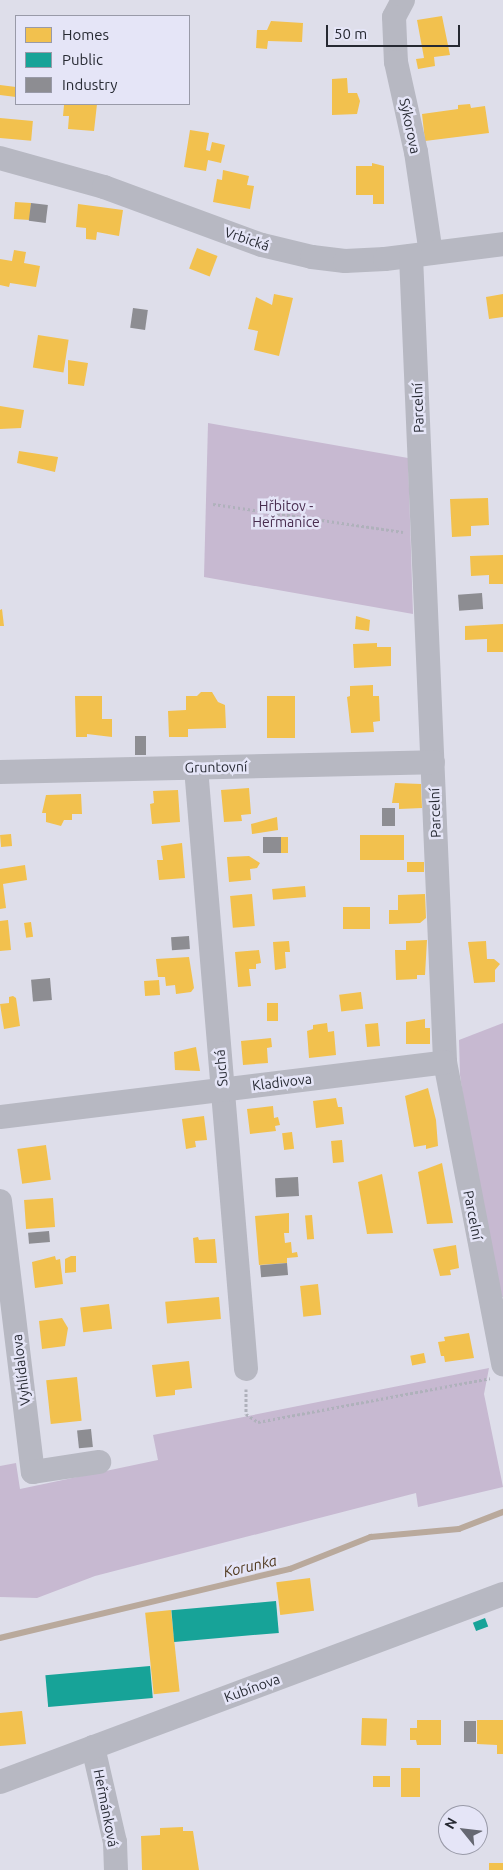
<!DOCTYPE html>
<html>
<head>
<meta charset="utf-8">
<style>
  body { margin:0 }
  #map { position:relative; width:503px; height:1870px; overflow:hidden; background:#dedeea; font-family:Ubuntu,sans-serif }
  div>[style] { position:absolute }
  .green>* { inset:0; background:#c7b9d1 }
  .homes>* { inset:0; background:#f2c14e; transform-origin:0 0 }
  .public>* { inset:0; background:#17a398; transform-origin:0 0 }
  .industry>* { inset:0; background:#8d8d92; transform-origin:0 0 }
  .stream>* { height:5.5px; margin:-2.75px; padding:0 2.75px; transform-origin:2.75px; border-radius:2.75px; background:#b9a99c }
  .path>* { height:3px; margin-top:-1.5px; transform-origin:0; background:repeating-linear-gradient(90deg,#afb1bb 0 2.5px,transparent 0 5px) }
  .minor>* { height:24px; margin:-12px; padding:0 12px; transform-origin:12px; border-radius:12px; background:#b7b8c2 }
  span { translate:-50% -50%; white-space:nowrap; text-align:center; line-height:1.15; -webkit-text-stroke:5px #e5e5f7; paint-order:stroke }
  .street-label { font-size:14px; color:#262932 }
  .park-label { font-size:14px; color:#482c4e }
  .water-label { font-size:15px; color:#50391f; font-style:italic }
  .legend { position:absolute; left:15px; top:15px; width:175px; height:90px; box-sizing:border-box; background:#e5e5f7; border:1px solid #999aa8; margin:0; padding:6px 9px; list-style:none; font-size:15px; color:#262932 }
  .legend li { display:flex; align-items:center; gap:10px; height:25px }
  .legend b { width:25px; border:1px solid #999aa8 }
  .north { position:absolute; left:438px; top:1805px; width:50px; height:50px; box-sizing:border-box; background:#e5e5f7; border:1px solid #999aa8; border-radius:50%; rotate:299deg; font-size:14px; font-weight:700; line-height:20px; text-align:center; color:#262932 }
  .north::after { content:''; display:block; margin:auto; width:18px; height:22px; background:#666872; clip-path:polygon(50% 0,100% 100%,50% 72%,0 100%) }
  .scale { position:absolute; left:326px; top:25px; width:134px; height:22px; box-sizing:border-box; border:2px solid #262932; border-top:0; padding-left:6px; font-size:15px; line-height:18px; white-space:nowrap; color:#262932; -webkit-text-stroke:4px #e5e5f7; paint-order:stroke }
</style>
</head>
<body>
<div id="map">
  <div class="green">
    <div style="clip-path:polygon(208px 423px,408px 458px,413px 614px,204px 577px)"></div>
    <div style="clip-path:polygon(503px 1023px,503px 1297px,502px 1297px,475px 1181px,460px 1075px,459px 1040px)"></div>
    <div style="clip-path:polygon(489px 1368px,484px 1394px,503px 1487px,418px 1507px,416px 1493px,95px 1576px,37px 1598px,0 1597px,0 1466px,16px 1463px,20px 1489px,158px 1460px,153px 1435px)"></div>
  </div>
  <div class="homes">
    <div style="clip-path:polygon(442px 16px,450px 55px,434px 57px,435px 66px,418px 69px,416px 59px,424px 58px,417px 20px)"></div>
    <div style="clip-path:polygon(271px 21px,303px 23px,302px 42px,268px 41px,267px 49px,256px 48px,257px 30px,267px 30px)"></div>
    <div style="clip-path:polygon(347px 78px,348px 93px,357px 93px,360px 101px,357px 114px,332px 115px,332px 79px)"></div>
    <div style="clip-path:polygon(0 85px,16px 87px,16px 97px,0 95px)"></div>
    <div style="clip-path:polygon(70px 104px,97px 104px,94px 131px,68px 129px,69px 116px,63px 116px,64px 105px)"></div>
    <div style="clip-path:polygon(470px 104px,471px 108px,485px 106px,489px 133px,425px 141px,422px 114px,458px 109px,458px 105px)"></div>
    <div style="left:0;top:118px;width:33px;height:20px;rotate:5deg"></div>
    <div style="clip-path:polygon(190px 130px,209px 133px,206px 150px,210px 151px,212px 142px,225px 145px,221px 163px,208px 160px,206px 171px,184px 167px)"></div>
    <div style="clip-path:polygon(372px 163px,384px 166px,384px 204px,373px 204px,373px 195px,356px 195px,356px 166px,372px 166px)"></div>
    <div style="clip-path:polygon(223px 170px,249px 176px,247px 185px,254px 186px,250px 209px,213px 202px,217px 179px,222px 180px)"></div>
    <div style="left:15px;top:202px;width:16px;height:17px;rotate:4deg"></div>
    <div style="clip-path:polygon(78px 204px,123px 210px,119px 236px,97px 232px,96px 240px,86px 239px,86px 228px,76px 227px)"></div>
    <div style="left:197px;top:248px;width:22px;height:22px;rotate:21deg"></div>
    <div style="clip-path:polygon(14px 250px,26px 252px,24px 263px,40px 266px,36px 287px,10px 283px,9px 287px,0 285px,0 259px,12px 261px)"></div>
    <div style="clip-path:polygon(274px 294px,293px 298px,279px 356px,254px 350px,258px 331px,248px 329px,256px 297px,272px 305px)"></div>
    <div style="clip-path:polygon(503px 294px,503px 317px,489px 319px,486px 297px)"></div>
    <div style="left:38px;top:335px;width:31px;height:33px;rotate:9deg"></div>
    <div style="clip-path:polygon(68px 360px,88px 363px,84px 386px,68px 384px)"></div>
    <div style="clip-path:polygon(0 406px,24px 410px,21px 428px,0 429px)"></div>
    <div style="clip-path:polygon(19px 451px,58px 457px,55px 472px,17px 463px)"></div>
    <div style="clip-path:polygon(488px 498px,489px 525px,471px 526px,471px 536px,452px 537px,450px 499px)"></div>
    <div style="clip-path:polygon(503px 555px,503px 584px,489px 584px,489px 575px,471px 576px,470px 556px)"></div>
    <div style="clip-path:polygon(2px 609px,4px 626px,0 626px,0 610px)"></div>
    <div style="clip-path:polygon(356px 616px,370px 620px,369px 631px,355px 629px)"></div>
    <div style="clip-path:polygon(503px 624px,503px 652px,487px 652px,487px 639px,465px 640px,465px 626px)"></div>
    <div style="clip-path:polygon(377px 643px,377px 647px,391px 647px,391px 666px,354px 668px,353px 644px)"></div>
    <div style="clip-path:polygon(373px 685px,373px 696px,379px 696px,380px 721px,373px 722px,374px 732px,351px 733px,347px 697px,350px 696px,350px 686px)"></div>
    <div style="clip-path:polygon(201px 692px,212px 692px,218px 702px,225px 705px,226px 728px,188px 729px,188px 737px,169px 737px,168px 711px,186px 710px,186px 696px,197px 696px)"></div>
    <div style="clip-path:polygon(75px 696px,102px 696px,102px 719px,112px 719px,112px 737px,87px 734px,87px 737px,76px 737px)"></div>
    <div style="left:267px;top:696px;width:28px;height:42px"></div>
    <div style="clip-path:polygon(395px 783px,421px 784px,422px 808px,399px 809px,399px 803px,392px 803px)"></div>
    <div style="clip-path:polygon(249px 788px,251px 814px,241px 815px,242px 821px,224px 822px,221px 790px)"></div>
    <div style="clip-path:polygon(178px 790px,180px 822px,152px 824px,150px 804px,154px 803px,153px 791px)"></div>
    <div style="clip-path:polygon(81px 794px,82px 814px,72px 814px,72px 820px,64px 820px,61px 826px,46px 822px,46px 813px,42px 813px,46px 795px)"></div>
    <div style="clip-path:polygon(277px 817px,278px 830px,252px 834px,251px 824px)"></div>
    <div style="left:11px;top:834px;width:12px;height:11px;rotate:85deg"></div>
    <div style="left:360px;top:835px;width:44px;height:25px"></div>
    <div style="left:281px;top:837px;width:7px;height:16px"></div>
    <div style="clip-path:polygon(182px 843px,185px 878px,159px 880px,157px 860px,163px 860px,161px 846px)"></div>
    <div style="clip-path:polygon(249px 856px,260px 863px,257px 868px,250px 869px,251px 880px,229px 882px,227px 857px)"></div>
    <div style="left:407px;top:862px;width:17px;height:10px"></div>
    <div style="clip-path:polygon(25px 865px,27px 880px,3px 884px,6px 908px,0 909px,0 869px)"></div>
    <div style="left:305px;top:886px;width:11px;height:33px;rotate:85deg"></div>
    <div style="left:252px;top:894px;width:32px;height:22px;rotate:85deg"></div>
    <div style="clip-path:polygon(425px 894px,426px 918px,420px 923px,389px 924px,389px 910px,398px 910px,398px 895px)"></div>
    <div style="left:343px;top:907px;width:27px;height:22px"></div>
    <div style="clip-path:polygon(8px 920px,11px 950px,0 951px,0 921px)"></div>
    <div style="left:31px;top:922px;width:15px;height:7px;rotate:82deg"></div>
    <div style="clip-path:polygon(427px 940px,425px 975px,417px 975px,417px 979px,396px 980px,395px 950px,406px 950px,406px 941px)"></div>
    <div style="clip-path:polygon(289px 941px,290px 952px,285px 952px,286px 968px,275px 970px,273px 942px)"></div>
    <div style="clip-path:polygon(486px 941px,487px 959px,494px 959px,500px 964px,495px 970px,495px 982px,474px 983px,468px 942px)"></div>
    <div style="clip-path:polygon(259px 950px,261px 963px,256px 964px,256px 969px,249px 969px,251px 986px,238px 987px,235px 952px)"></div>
    <div style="clip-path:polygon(189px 957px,194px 988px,191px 992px,176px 994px,175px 985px,166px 986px,165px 977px,158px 977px,156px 959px)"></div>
    <div style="left:159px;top:980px;width:15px;height:15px;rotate:86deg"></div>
    <div style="left:361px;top:992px;width:17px;height:22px;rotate:83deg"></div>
    <div style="clip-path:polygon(13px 996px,16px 998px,20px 1026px,4px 1029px,0 1004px,9px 1003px,9px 997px)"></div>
    <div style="left:267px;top:1003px;width:11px;height:18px"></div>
    <div style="clip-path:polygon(425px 1019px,425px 1028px,430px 1028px,430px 1044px,406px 1044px,406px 1022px)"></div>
    <div style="clip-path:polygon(327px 1023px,328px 1032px,334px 1031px,336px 1055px,309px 1058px,307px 1031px,313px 1029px,313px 1025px)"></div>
    <div style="left:378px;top:1023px;width:23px;height:13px;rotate:85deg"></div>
    <div style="clip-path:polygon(271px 1038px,272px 1047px,267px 1048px,268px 1063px,243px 1065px,241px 1041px)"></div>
    <div style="clip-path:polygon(196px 1047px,200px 1071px,175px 1070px,174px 1052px)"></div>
    <div style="clip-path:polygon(428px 1088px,436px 1120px,438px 1146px,426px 1149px,426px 1145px,414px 1147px,405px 1096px)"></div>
    <div style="clip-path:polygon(336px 1098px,338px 1107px,342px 1107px,344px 1124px,316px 1128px,313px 1101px)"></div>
    <div style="clip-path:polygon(273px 1106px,274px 1118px,278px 1117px,280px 1125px,275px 1126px,276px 1131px,250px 1134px,247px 1109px)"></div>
    <div style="clip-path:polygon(204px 1116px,207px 1140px,195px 1141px,196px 1147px,186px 1149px,182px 1119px)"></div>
    <div style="left:292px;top:1132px;width:17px;height:10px;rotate:83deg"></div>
    <div style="left:342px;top:1140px;width:22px;height:11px;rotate:85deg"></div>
    <div style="left:46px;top:1145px;width:35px;height:29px;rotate:82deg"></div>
    <div style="clip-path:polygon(442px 1163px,453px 1223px,427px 1224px,418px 1172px)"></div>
    <div style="clip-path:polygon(382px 1174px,393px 1233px,367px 1234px,358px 1182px)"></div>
    <div style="left:53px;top:1198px;width:29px;height:29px;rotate:86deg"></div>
    <div style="clip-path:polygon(289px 1213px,289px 1233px,284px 1233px,285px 1243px,291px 1242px,292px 1253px,297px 1252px,298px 1257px,287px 1258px,287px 1263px,259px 1265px,255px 1216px)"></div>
    <div style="left:312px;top:1215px;width:24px;height:7px;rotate:85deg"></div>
    <div style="clip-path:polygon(198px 1237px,199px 1240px,215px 1239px,217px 1263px,195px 1263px,193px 1238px)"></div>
    <div style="clip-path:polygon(456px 1245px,459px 1268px,450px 1270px,451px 1275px,440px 1276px,433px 1249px)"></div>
    <div style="clip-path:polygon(55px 1256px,56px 1260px,60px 1259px,63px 1284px,35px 1288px,32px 1262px)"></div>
    <div style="clip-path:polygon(71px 1256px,76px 1256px,76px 1272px,65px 1273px,65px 1259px)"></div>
    <div style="left:318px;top:1284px;width:31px;height:18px;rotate:84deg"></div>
    <div style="left:219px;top:1297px;width:22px;height:54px;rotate:85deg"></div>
    <div style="left:109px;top:1304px;width:25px;height:29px;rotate:83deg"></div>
    <div style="clip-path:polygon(62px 1318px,68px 1328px,65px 1346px,42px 1349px,39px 1321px)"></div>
    <div style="clip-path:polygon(469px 1333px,474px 1358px,445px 1362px,444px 1356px,441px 1356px,438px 1342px,445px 1341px,444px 1337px)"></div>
    <div style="left:424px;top:1353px;width:10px;height:14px;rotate:79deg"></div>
    <div style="clip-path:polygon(189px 1361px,192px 1388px,175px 1390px,175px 1395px,156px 1397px,152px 1365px)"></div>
    <div style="left:77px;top:1377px;width:44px;height:31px;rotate:84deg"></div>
    <div style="left:310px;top:1578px;width:33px;height:34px;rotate:83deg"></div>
    <div style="left:171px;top:1610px;width:82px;height:26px;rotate:84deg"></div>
    <div style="clip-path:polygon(22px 1711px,26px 1744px,0 1746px,0 1713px)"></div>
    <div style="left:362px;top:1718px;width:25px;height:27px;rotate:2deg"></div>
    <div style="clip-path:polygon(417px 1720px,441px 1720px,441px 1745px,417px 1745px,416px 1740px,410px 1740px,410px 1728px,417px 1728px)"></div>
    <div style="clip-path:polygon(477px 1720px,503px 1720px,503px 1754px,497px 1754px,497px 1745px,477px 1744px)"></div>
    <div style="left:401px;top:1768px;width:19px;height:29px"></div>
    <div style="left:373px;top:1776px;width:17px;height:11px"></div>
    <div style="clip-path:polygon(183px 1827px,183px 1831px,193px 1831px,199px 1870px,142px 1870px,141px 1836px,160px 1835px,160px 1828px)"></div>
    <div style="left:489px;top:1863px;width:14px;height:7px"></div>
  </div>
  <div class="public">
    <div style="left:276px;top:1601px;width:32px;height:105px;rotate:85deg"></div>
    <div style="left:485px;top:1618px;width:9px;height:13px;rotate:69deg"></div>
    <div style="left:150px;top:1666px;width:32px;height:105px;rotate:85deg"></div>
  </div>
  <div class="industry">
    <div style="left:31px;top:203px;width:17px;height:18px;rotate:7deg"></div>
    <div style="left:133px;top:308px;width:15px;height:20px;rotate:8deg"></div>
    <div style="left:482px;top:593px;width:16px;height:24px;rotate:86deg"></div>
    <div style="left:135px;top:736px;width:11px;height:19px"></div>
    <div style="left:382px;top:808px;width:13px;height:18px"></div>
    <div style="left:263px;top:837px;width:18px;height:16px"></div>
    <div style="left:189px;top:936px;width:13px;height:18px;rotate:86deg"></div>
    <div style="left:50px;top:978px;width:22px;height:19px;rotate:85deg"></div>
    <div style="left:298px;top:1177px;width:19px;height:23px;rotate:87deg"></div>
    <div style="left:49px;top:1231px;width:11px;height:21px;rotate:85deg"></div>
    <div style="left:287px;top:1263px;width:12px;height:27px;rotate:85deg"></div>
    <div style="left:91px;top:1429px;width:18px;height:14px;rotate:84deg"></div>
    <div style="left:464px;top:1721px;width:12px;height:21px"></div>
  </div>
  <div class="stream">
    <div style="left:0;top:1638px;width:298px;rotate:-13.4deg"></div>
    <div style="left:290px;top:1569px;width:87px;rotate:-21.6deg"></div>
    <div style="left:371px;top:1537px;width:88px;rotate:-5.2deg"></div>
    <div style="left:459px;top:1529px;width:47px;rotate:-21.1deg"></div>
  </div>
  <div class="path">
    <div style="left:213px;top:504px;width:192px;rotate:8.4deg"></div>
    <div style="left:246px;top:1389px;width:25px;rotate:90deg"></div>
    <div style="left:246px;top:1414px;width:14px;rotate:34deg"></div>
    <div style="left:258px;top:1422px;width:236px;rotate:-10.7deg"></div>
  </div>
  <div class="minor">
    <div style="left:403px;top:0;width:19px;rotate:118deg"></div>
    <div style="left:394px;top:17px;width:45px;rotate:87.5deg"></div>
    <div style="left:396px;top:62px;width:92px;rotate:77.5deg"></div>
    <div style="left:416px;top:152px;width:102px;rotate:81.6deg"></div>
    <div style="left:0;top:158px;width:108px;rotate:15.6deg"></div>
    <div style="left:104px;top:187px;width:168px;rotate:20.2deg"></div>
    <div style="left:262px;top:245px;width:51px;rotate:13.5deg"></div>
    <div style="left:312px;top:257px;width:33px;rotate:7deg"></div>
    <div style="left:345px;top:261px;width:40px;rotate:-2.9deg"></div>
    <div style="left:385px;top:259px;width:119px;rotate:-7.2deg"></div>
    <div style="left:411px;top:256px;width:807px;rotate:87.58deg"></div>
    <div style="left:445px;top:1062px;width:308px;rotate:79.1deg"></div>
    <div style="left:196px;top:768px;width:603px;rotate:85.24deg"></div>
    <div style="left:0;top:772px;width:433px;rotate:-1.3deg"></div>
    <div style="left:0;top:1117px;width:448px;rotate:-7deg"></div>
    <div style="left:0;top:1201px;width:273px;rotate:83.1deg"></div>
    <div style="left:33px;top:1472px;width:67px;rotate:-8.6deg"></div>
    <div style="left:93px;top:1747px;width:98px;rotate:77deg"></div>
    <div style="left:115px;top:1842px;width:28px;rotate:88deg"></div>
    <div style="left:0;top:1782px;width:537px;rotate:-20.49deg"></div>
  </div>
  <div class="street-label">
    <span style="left:410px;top:126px;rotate:78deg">Sýkorova</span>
    <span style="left:247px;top:239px;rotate:19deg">Vrbická</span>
    <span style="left:418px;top:408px;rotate:-92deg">Parcelní</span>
    <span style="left:216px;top:767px;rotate:-1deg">Gruntovní</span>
    <span style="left:435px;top:813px;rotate:-92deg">Parcelní</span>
    <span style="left:221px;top:1068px;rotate:-95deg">Suchá</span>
    <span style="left:282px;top:1082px;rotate:-7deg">Kladivova</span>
    <span style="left:473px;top:1215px;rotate:79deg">Parcelní</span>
    <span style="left:21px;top:1370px;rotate:-97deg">Vyhlídalova</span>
    <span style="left:252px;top:1688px;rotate:-20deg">Kubínova</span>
    <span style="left:106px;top:1808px;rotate:79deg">Heřmánková</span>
  </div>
  <div class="park-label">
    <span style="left:286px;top:514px">Hřbitov -<br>Heřmanice</span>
  </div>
  <div class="water-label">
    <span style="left:250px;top:1566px;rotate:-13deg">Korunka</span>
  </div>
  <ul class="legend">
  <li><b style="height:14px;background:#f2c14e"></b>Homes</li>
  <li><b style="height:14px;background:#17a398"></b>Public</li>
  <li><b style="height:14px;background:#8d8d92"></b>Industry</li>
  </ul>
  <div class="north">N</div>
  <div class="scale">50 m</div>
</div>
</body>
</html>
